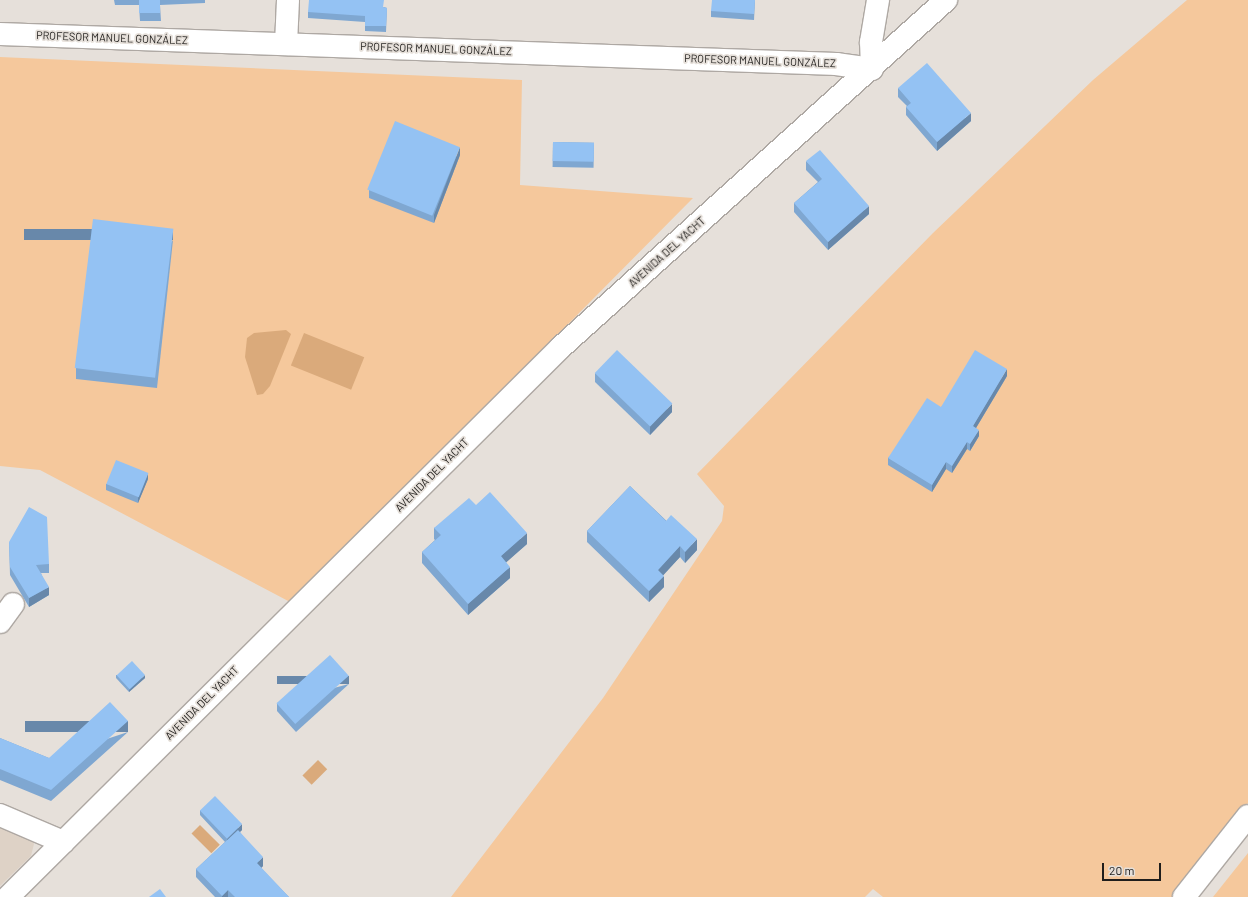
<!DOCTYPE html>
<html>
<head>
<meta charset="utf-8">
<style>
  body { margin:0 }
  #map { position:relative; width:1248px; height:897px; overflow:hidden; background:#e6e0da; font-family:Barlow,sans-serif }
  div>[style] { position:absolute }
  .built>* { inset:0; background:#ded2c6 }
  .green>* { inset:0; background:#f5c89c }
  .water>* { inset:0; background:#daaa7b; transform-origin:0 0 }
  .roads { filter:drop-shadow(1px 0 #aea8a3) drop-shadow(-1px 0 #aea8a3) drop-shadow(0 1px #aea8a3) drop-shadow(0 -1px #aea8a3) }
  .minor>* { height:22px; margin:-11px; padding:0 11px; transform-origin:11px; border-radius:11px; background:#fff }
  .wall>* { inset:0; background:#7fa7d1; transform-origin:0 0 }
  .shaded-wall>* { inset:0; background:#6888aa; transform-origin:0 0 }
  .building>* { inset:0; background:#94c2f3; transform-origin:0 0 }
  span { translate:-50% -50%; white-space:nowrap; text-align:center; line-height:1.15; -webkit-text-stroke:3.5px #e6e0da; paint-order:stroke }
  .street-label { font-size:11px; color:#201e1c }
  .scale { position:absolute; left:1102px; top:863px; width:59px; height:18px; box-sizing:border-box; border:2px solid #201e1c; border-top:0; padding-left:5px; font-size:12px; line-height:14px; white-space:nowrap; color:#201e1c; -webkit-text-stroke:3px #e6e0da; paint-order:stroke }
</style>
</head>
<body>
<div id="map">
  <div class="built">
    <div style="clip-path:polygon(0 825px,32px 839px,34px 844px,31px 856px,0 886px)"></div>
  </div>
  <div class="green">
    <div style="clip-path:polygon(1187px 0,1248px 0,1248px 803px,1172px 897px,883px 897px,873px 889px,865px 897px,451px 897px,603px 698px,722px 521px,724px 506px,697px 474px,933px 233px,1093px 80px)"></div>
    <div style="clip-path:polygon(0 57px,522px 80px,520px 185px,693px 198px,292px 603px,40px 470px,0 466px)"></div>
    <div style="clip-path:polygon(1248px 853px,1248px 897px,1213px 897px)"></div>
  </div>
  <div class="water">
    <div style="clip-path:polygon(286px 330px,291px 334px,270px 386px,263px 394px,257px 395px,245px 357px,247px 338px,254px 333px)"></div>
    <div style="left:304px;top:333px;width:65px;height:35px;rotate:22deg"></div>
    <div style="left:318px;top:760px;width:13px;height:22px;rotate:45deg"></div>
    <div style="left:200px;top:825px;width:28px;height:12px;rotate:45deg"></div>
  </div>
  <div class="roads">
    <div class="minor">
      <div style="left:0;top:34px;width:837px;rotate:2.06deg"></div>
      <div style="left:836px;top:64px;width:36px;rotate:8deg"></div>
      <div style="left:286px;top:44px;width:44px;rotate:-87.4deg"></div>
      <div style="left:872px;top:69px;width:27px;rotate:-92deg"></div>
      <div style="left:871px;top:42px;width:43px;rotate:-80.5deg"></div>
      <div style="left:0;top:622px;width:22px;rotate:-54deg"></div>
      <div style="left:0;top:815px;width:69px;rotate:23.2deg"></div>
      <div style="left:8px;top:897px;width:779px;rotate:-44.84deg"></div>
      <div style="left:560px;top:348px;width:520px;rotate:-42.04deg"></div>
      <div style="left:1184px;top:897px;width:103px;rotate:-51.7deg"></div>
    </div>
  </div>
  <div class="wall">
    <div style="clip-path:polygon(114px 0,205px 0,205px 3px,160px 5px,161px 21px,140px 21px,139px 5px,115px 5px)"></div>
    <div style="clip-path:polygon(755px 0,754px 20px,711px 17px,711px 11px)"></div>
    <div style="clip-path:polygon(384px 7px,387px 8px,386px 32px,365px 31px,365px 22px,308px 18px,308px 12px)"></div>
    <div style="clip-path:polygon(898px 88px,971px 121px,937px 151px,906px 115px,906px 107px,907px 106px,898px 97px)"></div>
    <div style="left:553px;top:142px;width:41px;height:25px;rotate:1deg"></div>
    <div style="clip-path:polygon(460px 155px,434px 223px,369px 198px,369px 190px)"></div>
    <div style="clip-path:polygon(806px 161px,869px 214px,828px 250px,794px 212px,794px 203px,818px 182px,806px 170px)"></div>
    <div style="clip-path:polygon(173px 240px,157px 388px,76px 379px,76px 368px)"></div>
    <div style="clip-path:polygon(595px 373px,672px 412px,650px 435px,595px 382px)"></div>
    <div style="clip-path:polygon(1007px 376px,976px 428px,979px 436px,970px 451px,967px 449px,952px 473px,946px 469px,932px 492px,888px 465px,888px 458px,941px 407px)"></div>
    <div style="clip-path:polygon(148px 479px,138px 503px,106px 490px,106px 484px)"></div>
    <div style="clip-path:polygon(630px 486px,697px 550px,685px 563px,680px 557px,663px 575px,664px 587px,649px 602px,587px 542px,587px 531px)"></div>
    <div style="clip-path:polygon(476px 505px,527px 544px,506px 562px,510px 578px,468px 615px,422px 563px,422px 552px,435px 540px,434px 539px,434px 528px)"></div>
    <div style="clip-path:polygon(9px 542px,49px 564px,49px 573px,41px 573px,49px 595px,29px 607px,10px 575px)"></div>
    <div style="clip-path:polygon(116px 675px,145px 678px,129px 692px,116px 678px)"></div>
    <div style="clip-path:polygon(349px 684px,296px 732px,277px 711px,277px 703px)"></div>
    <div style="clip-path:polygon(128px 732px,51px 801px,0 780px,0 738px,49px 758px)"></div>
    <div style="clip-path:polygon(200px 810px,242px 830px,240px 832px,263px 866px,261px 868px,289px 897px,215px 897px,196px 877px,196px 869px,225px 842px,200px 815px)"></div>
  </div>
  <div class="shaded-wall">
    <div style="clip-path:polygon(971px 113px,971px 121px,937px 151px,937px 142px)"></div>
    <div style="clip-path:polygon(460px 147px,460px 155px,434px 223px,434px 215px)"></div>
    <div style="clip-path:polygon(869px 206px,869px 214px,828px 250px,828px 242px)"></div>
    <div style="left:173px;top:229px;width:11px;height:149px;rotate:90deg"></div>
    <div style="clip-path:polygon(1007px 369px,1007px 376px,973px 433px,973px 426px)"></div>
    <div style="clip-path:polygon(672px 404px,672px 412px,650px 435px,650px 426px)"></div>
    <div style="clip-path:polygon(979px 430px,979px 436px,970px 451px,970px 444px)"></div>
    <div style="clip-path:polygon(967px 442px,967px 449px,952px 473px,952px 466px)"></div>
    <div style="clip-path:polygon(946px 462px,946px 469px,932px 492px,932px 485px)"></div>
    <div style="clip-path:polygon(148px 473px,148px 479px,138px 503px,138px 498px)"></div>
    <div style="clip-path:polygon(527px 533px,527px 544px,501px 567px,501px 556px)"></div>
    <div style="clip-path:polygon(697px 539px,697px 550px,685px 563px,685px 552px)"></div>
    <div style="clip-path:polygon(680px 546px,680px 557px,658px 581px,658px 570px)"></div>
    <div style="clip-path:polygon(510px 567px,510px 578px,468px 615px,468px 604px)"></div>
    <div style="clip-path:polygon(664px 576px,664px 587px,649px 602px,649px 591px)"></div>
    <div style="clip-path:polygon(49px 587px,49px 595px,29px 607px,29px 598px)"></div>
    <div style="clip-path:polygon(145px 675px,145px 678px,129px 692px,129px 690px)"></div>
    <div style="left:349px;top:676px;width:8px;height:72px;rotate:90deg"></div>
    <div style="left:128px;top:721px;width:11px;height:103px;rotate:90deg"></div>
    <div style="clip-path:polygon(242px 824px,242px 830px,227px 844px,227px 839px)"></div>
    <div style="clip-path:polygon(263px 857px,263px 866px,257px 872px,257px 863px)"></div>
    <div style="clip-path:polygon(228px 890px,228px 897px,222px 897px,222px 896px)"></div>
  </div>
  <div class="building">
    <div style="left:139px;top:0;width:21px;height:13px"></div>
    <div style="clip-path:polygon(309px 0,384px 0,383px 7px,387px 8px,386px 26px,365px 26px,365px 16px,308px 12px)"></div>
    <div style="clip-path:polygon(712px 0,755px 0,754px 14px,711px 11px)"></div>
    <div style="clip-path:polygon(927px 63px,971px 113px,937px 142px,906px 107px,911px 103px,898px 88px)"></div>
    <div style="left:395px;top:121px;width:70px;height:74px;rotate:22deg"></div>
    <div style="left:553px;top:142px;width:41px;height:19px;rotate:1deg"></div>
    <div style="clip-path:polygon(820px 150px,869px 206px,828px 242px,794px 203px,822px 179px,806px 161px)"></div>
    <div style="left:93px;top:219px;width:81px;height:150px;rotate:7deg"></div>
    <div style="left:617px;top:350px;width:77px;height:32px;rotate:44deg"></div>
    <div style="clip-path:polygon(975px 350px,1007px 369px,973px 426px,979px 430px,970px 444px,967px 442px,952px 466px,946px 462px,932px 485px,888px 458px,927px 398px,941px 407px)"></div>
    <div style="left:116px;top:460px;width:35px;height:26px;rotate:22deg"></div>
    <div style="clip-path:polygon(630px 486px,666px 521px,671px 515px,697px 539px,685px 552px,680px 546px,658px 570px,664px 576px,649px 591px,587px 531px)"></div>
    <div style="clip-path:polygon(490px 492px,527px 533px,501px 556px,510px 567px,468px 604px,422px 552px,441px 535px,434px 528px,469px 498px,476px 505px)"></div>
    <div style="clip-path:polygon(29px 507px,47px 517px,49px 564px,36px 565px,49px 587px,29px 598px,10px 567px,9px 542px)"></div>
    <div style="left:330px;top:655px;width:28px;height:72px;rotate:48deg"></div>
    <div style="left:132px;top:661px;width:19px;height:21px;rotate:47deg"></div>
    <div style="clip-path:polygon(110px 702px,128px 721px,51px 790px,0 769px,0 738px,49px 758px)"></div>
    <div style="left:215px;top:796px;width:39px;height:21px;rotate:46deg"></div>
    <div style="clip-path:polygon(238px 830px,263px 857px,257px 863px,289px 897px,235px 897px,228px 890px,222px 896px,196px 869px)"></div>
    <div style="clip-path:polygon(160px 889px,166px 897px,149px 897px)"></div>
  </div>
  <div class="street-label">
    <span style="left:112px;top:38px;rotate:2deg">PROFESOR MANUEL GONZÁLEZ</span>
    <span style="left:436px;top:49px;rotate:2deg">PROFESOR MANUEL GONZÁLEZ</span>
    <span style="left:760px;top:61px;rotate:2deg">PROFESOR MANUEL GONZÁLEZ</span>
    <span style="left:667px;top:252px;rotate:-42deg">AVENIDA DEL YACHT</span>
    <span style="left:432px;top:475px;rotate:-45deg">AVENIDA DEL YACHT</span>
    <span style="left:202px;top:703px;rotate:-45deg">AVENIDA DEL YACHT</span>
  </div>
  <div class="scale">20 m</div>
</div>
</body>
</html>
